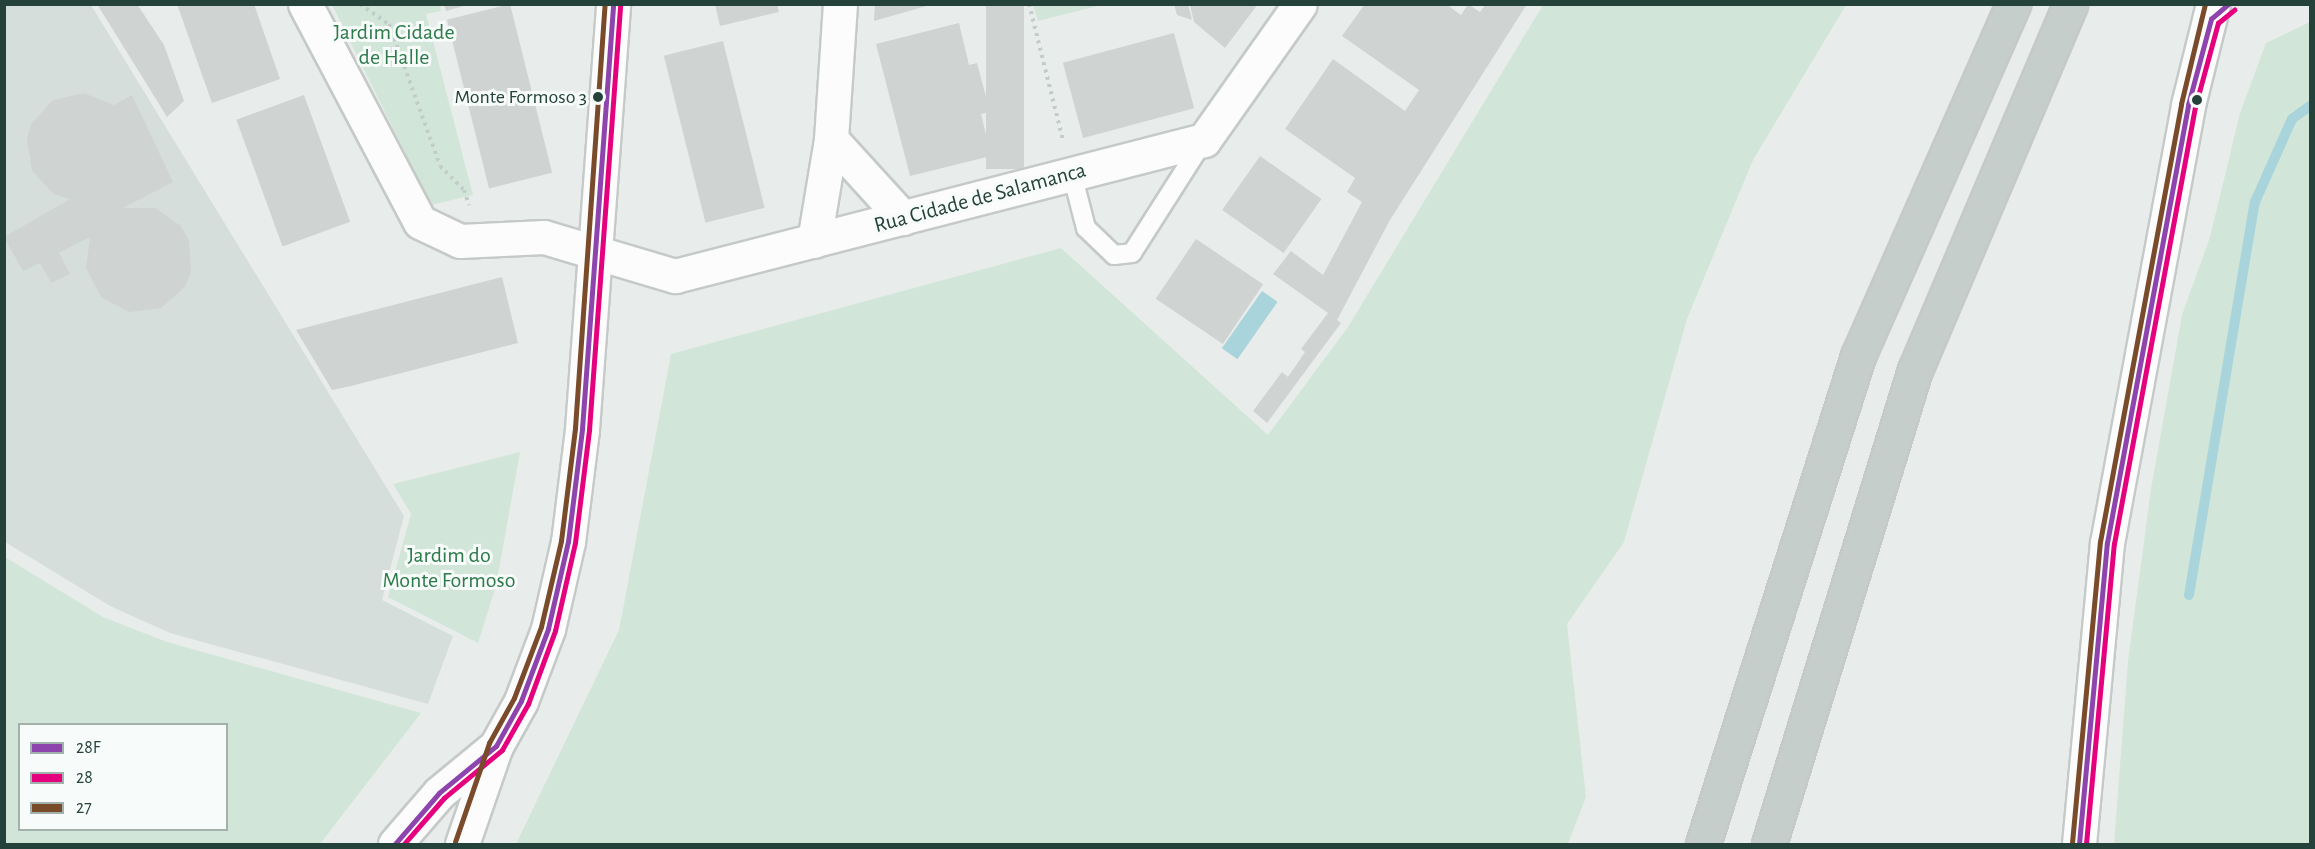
<!DOCTYPE html>
<html>
<head>
<meta charset="utf-8">
<style>
  body { margin:0 }
  #map { position:relative; width:2315px; height:849px; overflow:hidden; background:#e8edeb; font-family:"Alegreya Sans",sans-serif }
  div>[style] { position:absolute }
  .built>* { inset:0; background:#d6dedb }
  .green>* { inset:0; background:#d1e6d8 }
  .water>* { inset:0; background:#a9d4db; transform-origin:0 0 }
  .stream>* { height:10px; margin:-5px; padding:0 5px; transform-origin:5px; border-radius:5px; background:#a9d4db }
  .building>* { inset:0; background:#cfd4d2; transform-origin:0 0 }
  .path>* { height:4px; margin-top:-2px; transform-origin:0; background:repeating-linear-gradient(90deg,#c3ccca 0 3px,transparent 0 7.5px) }
  .roads { filter:drop-shadow(2px 0 #c5cac8) drop-shadow(-2px 0 #c5cac8) drop-shadow(0 2px #c5cac8) drop-shadow(0 -2px #c5cac8) }
  .service>* { height:18px; margin:-9px; padding:0 9px; transform-origin:9px; border-radius:9px; background:#fcfcfc }
  .minor>* { height:33px; margin:-16.5px; padding:0 16.5px; transform-origin:16.5px; border-radius:16.5px; background:#fcfcfc }
  .tertiary>* { height:33px; margin:-16.5px; padding:0 16.5px; transform-origin:16.5px; border-radius:16.5px; background:#fcfcfc }
  .trunk>* { height:33px; margin:-16.5px; padding:0 16.5px; transform-origin:16.5px; border-radius:16.5px; background:#c6cecc }
  .bus-1>* { height:4.5px; margin:-2.25px; padding:0 2.25px; transform-origin:2.25px; border-radius:2.25px; background:#8e44ad }
  .bus-2>* { height:4.5px; margin:-2.25px; padding:0 2.25px; transform-origin:2.25px; border-radius:2.25px; background:#e5007d }
  .bus-3>* { height:4.5px; margin:-2.25px; padding:0 2.25px; transform-origin:2.25px; border-radius:2.25px; background:#7a4b2a }
  .dots>* { width:16px; height:16px; translate:-50% -50%; box-sizing:border-box; border:3px solid #f7fbf9; border-radius:50% }
  span { translate:-50% -50%; white-space:nowrap; text-align:center; line-height:1.15; -webkit-text-stroke:6px #f7fbf9; paint-order:stroke }
  .bus-label { font-size:20px; color:#24423a }
  .right { translate:-100% -50%; text-align:right }
  .park-label { font-size:22px; color:#2d7a4b }
  .street-label { font-size:22px; color:#24423a }
  .frame { position:absolute; inset:0; border:6px solid #24423a; pointer-events:none }
  .legend { position:absolute; left:18px; top:723px; width:210px; height:108px; box-sizing:border-box; background:#f7fbf9; border:2px solid #a3b1ad; margin:0; padding:8px 10px; list-style:none; font-size:18px; color:#24423a }
  .legend li { display:flex; align-items:center; gap:12px; height:30px }
  .legend b { width:30px; border:2px solid #a3b1ad }
</style>
</head>
<body>
<div id="map">
  <div class="built">
    <div style="clip-path:polygon(5px 5px,91px 5px,404px 516px,382px 600px,453px 636px,428px 704px,170px 633px,110px 606px,5px 542px)"></div>
  </div>
  <div class="green">
    <div style="clip-path:polygon(332px 5px,440px 5px,441px 11px,426px 14px,473px 195px,431px 205px)"></div>
    <div style="clip-path:polygon(1033px 5px,1033px 4px,1102px 5px,1038px 21px)"></div>
    <div style="clip-path:polygon(1543px 5px,1846px 5px,1753px 160px,1687px 319px,1624px 542px,1567px 624px,1586px 797px,1568px 844px,516px 844px,619px 630px,671px 354px,1061px 248px,1268px 435px,1348px 327px)"></div>
    <div style="clip-path:polygon(2310px 22px,2310px 844px,2114px 844px,2128px 661px,2151px 489px,2182px 315px,2210px 237px,2240px 113px,2266px 43px)"></div>
    <div style="clip-path:polygon(520px 452px,496px 586px,478px 643px,388px 597px,411px 514px,393px 484px)"></div>
    <div style="clip-path:polygon(evenodd,5px 557px,103px 617px,167px 642px,421px 713px,320px 844px,5px 844px,5px 557px,226px 724px,226px 830px,20px 830px,20px 724px,226px 724px)"></div>
  </div>
  <div class="water">
    <div style="left:1262px;top:291px;width:19px;height:70px;rotate:35deg"></div>
  </div>
  <div class="stream">
    <div style="left:2189px;top:595px;width:399px;rotate:-80.5deg"></div>
    <div style="left:2255px;top:202px;width:91px;rotate:-66deg"></div>
    <div style="left:2292px;top:119px;width:22px;rotate:-36deg"></div>
  </div>
  <div class="building">
    <div style="clip-path:polygon(97px 4px,137px 4px,164px 45px,184px 101px,167px 117px)"></div>
    <div style="clip-path:polygon(177px 4px,254px 4px,280px 79px,212px 103px)"></div>
    <div style="clip-path:polygon(444px 4px,467px 4px,467px 5px,446px 11px)"></div>
    <div style="left:510px;top:4px;width:174px;height:65px;rotate:76deg"></div>
    <div style="clip-path:polygon(715px 4px,777px 4px,779px 12px,720px 26px)"></div>
    <div style="clip-path:polygon(875px 4px,930px 4px,930px 5px,874px 21px)"></div>
    <div style="left:986px;top:4px;width:38px;height:165px"></div>
    <div style="clip-path:polygon(1174px 4px,1188px 4px,1192px 20px,1177px 15px)"></div>
    <div style="clip-path:polygon(1258px 4px,1225px 48px,1194px 22px,1190px 5px)"></div>
    <div style="clip-path:polygon(1365px 4px,1446px 4px,1461px 15px,1468px 4px,1480px 12px,1486px 4px,1527px 4px,1390px 220px,1337px 320px,1341px 323px,1267px 423px,1253px 411px,1282px 372px,1288px 377px,1305px 352px,1301px 349px,1328px 313px,1273px 274px,1291px 251px,1323px 275px,1362px 202px,1347px 192px,1355px 178px,1285px 129px,1333px 59px,1405px 111px,1419px 90px,1342px 36px)"></div>
    <div style="clip-path:polygon(959px 23px,969px 65px,977px 63px,990px 112px,981px 114px,991px 156px,910px 176px,876px 44px)"></div>
    <div style="left:1174px;top:33px;width:78px;height:115px;rotate:75deg"></div>
    <div style="left:723px;top:41px;width:172px;height:61px;rotate:76deg"></div>
    <div style="clip-path:polygon(84px 93px,114px 105px,132px 95px,173px 182px,123px 208px,155px 208px,181px 226px,189px 240px,191px 272px,185px 287px,161px 308px,129px 312px,101px 297px,86px 268px,90px 237px,59px 253px,70px 274px,51px 283px,40px 263px,23px 271px,4px 237px,70px 199px,54px 194px,32px 171px,27px 139px,31px 124px,53px 100px)"></div>
    <div style="left:304px;top:95px;width:135px;height:72px;rotate:70deg"></div>
    <div style="left:1260px;top:156px;width:75px;height:66px;rotate:35deg"></div>
    <div style="left:1196px;top:239px;width:81px;height:72px;rotate:34deg"></div>
    <div style="clip-path:polygon(502px 277px,518px 343px,351px 386px,332px 390px,296px 330px)"></div>
  </div>
  <div class="path">
    <div style="left:360px;top:4px;width:35px;rotate:35deg"></div>
    <div style="left:389px;top:24px;width:151px;rotate:70.2deg"></div>
    <div style="left:440px;top:166px;width:34px;rotate:45deg"></div>
    <div style="left:464px;top:190px;width:16px;rotate:72deg"></div>
    <div style="left:1029px;top:4px;width:140px;rotate:76deg"></div>
  </div>
  <div class="roads">
    <div class="service">
      <div style="left:1072px;top:174px;width:56px;rotate:75.5deg"></div>
      <div style="left:1086px;top:228px;width:39px;rotate:44deg"></div>
      <div style="left:1114px;top:255px;width:18px;rotate:-6deg"></div>
      <div style="left:1132px;top:253px;width:134px;rotate:-57.5deg"></div>
    </div>
    <div class="minor">
      <div style="left:305px;top:4px;width:246px;rotate:62.2deg"></div>
      <div style="left:420px;top:222px;width:44px;rotate:25.4deg"></div>
      <div style="left:460px;top:241px;width:84px;rotate:-2.7deg"></div>
      <div style="left:544px;top:237px;width:137px;rotate:16.6deg"></div>
      <div style="left:675px;top:276px;width:546px;rotate:-14.42deg"></div>
      <div style="left:1204px;top:140px;width:166px;rotate:-54.8deg"></div>
      <div style="left:831px;top:139px;width:107px;rotate:47.7deg"></div>
      <div style="left:814px;top:241px;width:103px;rotate:-80.5deg"></div>
      <div style="left:831px;top:139px;width:135px;rotate:-86.2deg"></div>
    </div>
    <div class="tertiary">
      <div style="left:395px;top:844px;width:67px;rotate:-49.2deg"></div>
      <div style="left:439px;top:793px;width:74px;rotate:-39.5deg"></div>
      <div style="left:462px;top:844px;width:104px;rotate:-70.9deg"></div>
      <div style="left:496px;top:746px;width:51px;rotate:-60.9deg"></div>
      <div style="left:521px;top:701px;width:77px;rotate:-69.4deg"></div>
      <div style="left:548px;top:629px;width:89px;rotate:-77.1deg"></div>
      <div style="left:568px;top:542px;width:114px;rotate:-82.9deg"></div>
      <div style="left:582px;top:429px;width:426px;rotate:-85.8deg"></div>
      <div style="left:2079px;top:844px;width:302px;rotate:-84.7deg"></div>
      <div style="left:2107px;top:543px;width:445px;rotate:-79.5deg"></div>
      <div style="left:2188px;top:105px;width:104px;rotate:-76.1deg"></div>
    </div>
    <div class="trunk">
      <div style="left:1703px;top:844px;width:512px;rotate:-72.38deg"></div>
      <div style="left:1858px;top:356px;width:385px;rotate:-66.2deg"></div>
      <div style="left:1769px;top:844px;width:496px;rotate:-72.9deg"></div>
      <div style="left:1915px;top:370px;width:397px;rotate:-67deg"></div>
    </div>
  </div>
  <div class="bus-1">
    <div style="left:395px;top:844px;width:67px;rotate:-49.2deg"></div>
    <div style="left:439px;top:793px;width:74px;rotate:-39.5deg"></div>
    <div style="left:496px;top:746px;width:51px;rotate:-60.9deg"></div>
    <div style="left:521px;top:701px;width:77px;rotate:-69.4deg"></div>
    <div style="left:548px;top:629px;width:89px;rotate:-77.1deg"></div>
    <div style="left:568px;top:542px;width:114px;rotate:-82.9deg"></div>
    <div style="left:582px;top:429px;width:426px;rotate:-85.8deg"></div>
    <div style="left:2079px;top:844px;width:302px;rotate:-84.7deg"></div>
    <div style="left:2107px;top:543px;width:445px;rotate:-79.5deg"></div>
    <div style="left:2188px;top:105px;width:89px;rotate:-75deg"></div>
    <div style="left:2211px;top:19px;width:23px;rotate:-41deg"></div>
  </div>
  <div class="bus-2">
    <div style="left:404px;top:844px;width:61px;rotate:-49deg"></div>
    <div style="left:444px;top:798px;width:75px;rotate:-39.6deg"></div>
    <div style="left:502px;top:750px;width:53px;rotate:-60.5deg"></div>
    <div style="left:528px;top:704px;width:78px;rotate:-69.7deg"></div>
    <div style="left:555px;top:631px;width:90px;rotate:-77.2deg"></div>
    <div style="left:575px;top:543px;width:114px;rotate:-82.9deg"></div>
    <div style="left:589px;top:430px;width:426px;rotate:-85.8deg"></div>
    <div style="left:2086px;top:844px;width:301px;rotate:-84.7deg"></div>
    <div style="left:2114px;top:544px;width:444px;rotate:-79.5deg"></div>
    <div style="left:2195px;top:107px;width:87px;rotate:-74.7deg"></div>
    <div style="left:2218px;top:23px;width:21px;rotate:-39deg"></div>
  </div>
  <div class="bus-3">
    <div style="left:455px;top:842px;width:105px;rotate:-71deg"></div>
    <div style="left:489px;top:743px;width:51px;rotate:-60.9deg"></div>
    <div style="left:514px;top:698px;width:76px;rotate:-69.2deg"></div>
    <div style="left:541px;top:627px;width:88px;rotate:-76.9deg"></div>
    <div style="left:561px;top:541px;width:114px;rotate:-82.9deg"></div>
    <div style="left:575px;top:428px;width:425px;rotate:-86deg"></div>
    <div style="left:2072px;top:843px;width:302px;rotate:-84.7deg"></div>
    <div style="left:2100px;top:542px;width:445px;rotate:-79.5deg"></div>
    <div style="left:2181px;top:104px;width:103px;rotate:-76.5deg"></div>
  </div>
  <div class="dots">
    <div style="left:598px;top:97px;background:#24423a"></div>
    <div style="left:2197px;top:100px;background:#24423a"></div>
  </div>
  <div class="bus-label">
    <span class="right" style="left:587px;top:97px">Monte Formoso 3</span>
  </div>
  <div class="park-label">
    <span style="left:394px;top:45px">Jardim Cidade<br>de Halle</span>
    <span style="left:449px;top:568px">Jardim do<br>Monte Formoso</span>
  </div>
  <div class="street-label">
    <span style="left:980px;top:198px;rotate:-15deg">Rua Cidade de Salamanca</span>
  </div>
  <div class="frame"></div>
  <ul class="legend">
  <li><b style="height:8px;background:#8e44ad"></b>28F</li>
  <li><b style="height:8px;background:#e5007d"></b>28</li>
  <li><b style="height:8px;background:#7a4b2a"></b>27</li>
  </ul>
</div>
</body>
</html>
